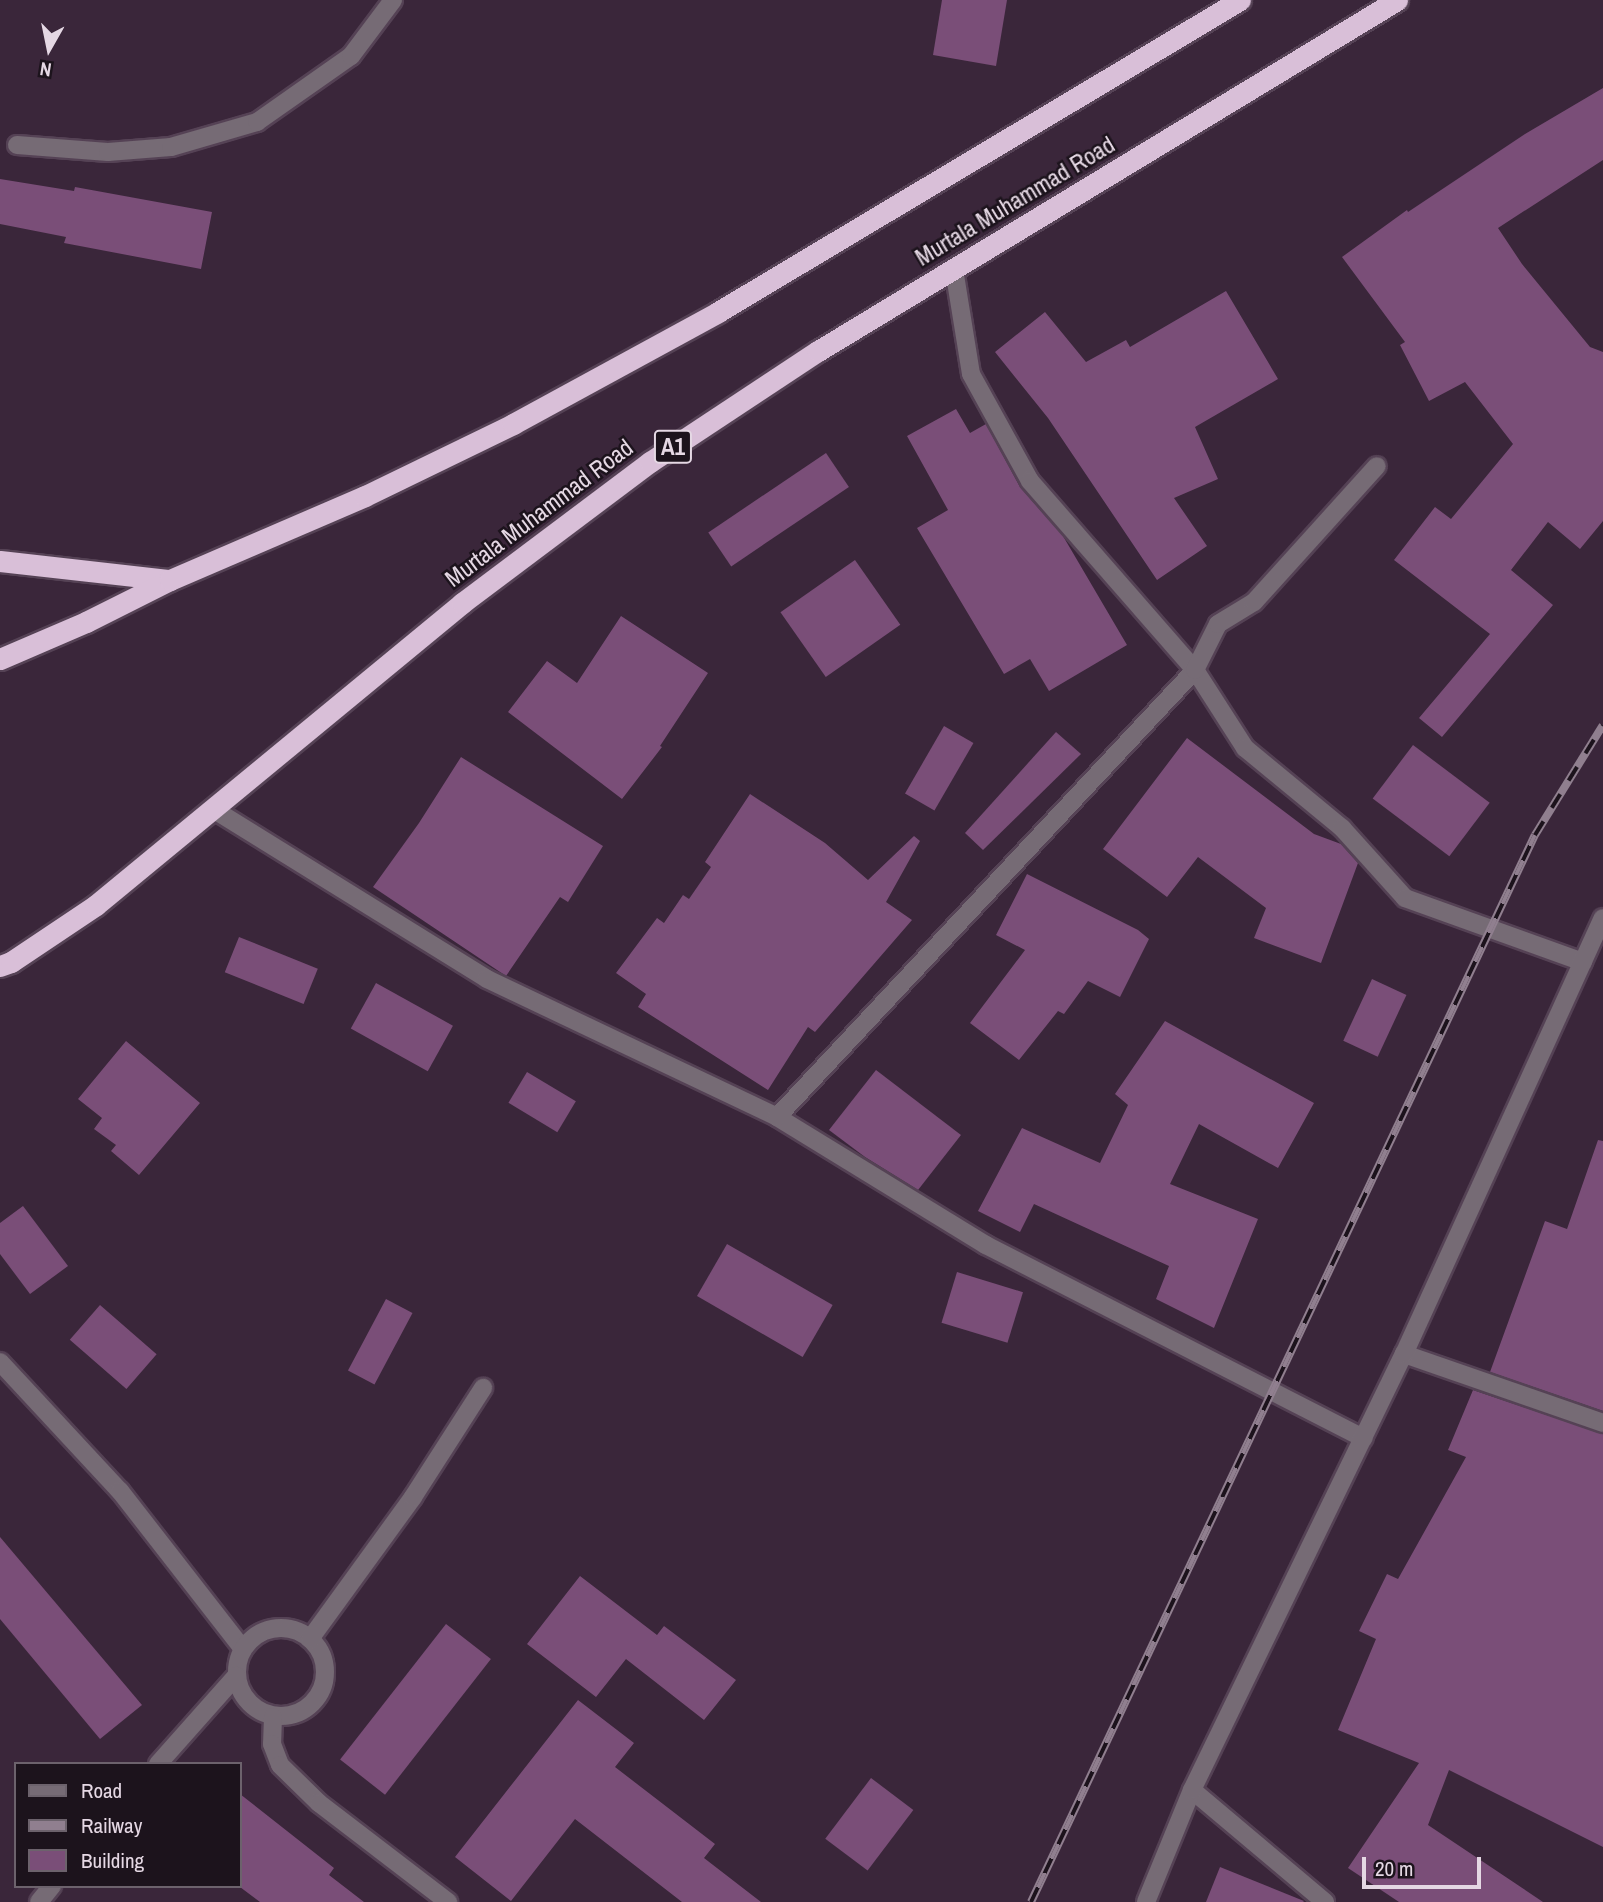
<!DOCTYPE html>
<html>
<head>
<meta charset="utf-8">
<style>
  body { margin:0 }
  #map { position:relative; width:1603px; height:1902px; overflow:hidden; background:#3a263a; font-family:"Archivo Narrow",sans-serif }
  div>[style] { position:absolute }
  .building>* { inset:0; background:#7a4e78; transform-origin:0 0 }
  .roads { filter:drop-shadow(2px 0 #554255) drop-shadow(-2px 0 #554255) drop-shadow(0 2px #554255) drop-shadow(0 -2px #554255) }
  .minor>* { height:18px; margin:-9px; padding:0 9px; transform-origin:9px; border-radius:9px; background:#766b75 }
  .minor>.ring { margin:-9px; padding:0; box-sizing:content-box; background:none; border:18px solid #766b75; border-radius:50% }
  .highway>* { height:21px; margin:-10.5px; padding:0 10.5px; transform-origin:10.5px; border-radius:10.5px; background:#d9bfd8 }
  .rail>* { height:8px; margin-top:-4px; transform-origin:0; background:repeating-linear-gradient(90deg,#1c131c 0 16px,#907f8f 0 32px); box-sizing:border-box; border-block:2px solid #907f8f }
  span { translate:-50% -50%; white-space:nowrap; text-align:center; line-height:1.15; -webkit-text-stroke:5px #1c131c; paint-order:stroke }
  .shield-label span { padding:2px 5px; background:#1c131c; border:2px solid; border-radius:5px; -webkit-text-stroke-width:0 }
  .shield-label { font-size:23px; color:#e5d8e4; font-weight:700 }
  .street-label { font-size:24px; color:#e5d8e4 }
  .legend { position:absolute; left:14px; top:1762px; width:228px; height:126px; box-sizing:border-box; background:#1c131c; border:2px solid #6c626c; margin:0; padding:9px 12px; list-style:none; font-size:21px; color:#e5d8e4 }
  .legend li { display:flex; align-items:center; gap:14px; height:35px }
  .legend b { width:35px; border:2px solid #6c626c }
  .north { position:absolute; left:14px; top:14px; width:70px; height:70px; -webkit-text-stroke:5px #1c131c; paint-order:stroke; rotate:189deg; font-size:19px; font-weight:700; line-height:28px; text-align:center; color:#e5d8e4 }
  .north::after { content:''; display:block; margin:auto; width:24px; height:32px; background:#e5d8e4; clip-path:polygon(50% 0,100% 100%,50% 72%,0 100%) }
  .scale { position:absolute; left:1362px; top:1857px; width:119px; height:32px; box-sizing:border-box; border:4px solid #e5d8e4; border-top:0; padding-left:9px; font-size:21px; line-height:24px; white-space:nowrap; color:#e5d8e4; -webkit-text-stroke:5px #1c131c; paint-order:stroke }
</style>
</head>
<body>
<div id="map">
  <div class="building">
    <div style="clip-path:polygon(942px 0,1007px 0,996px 66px,933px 55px)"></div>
    <div style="clip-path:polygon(1603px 88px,1603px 160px,1498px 228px,1522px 264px,1590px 347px,1603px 352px,1603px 521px,1580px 549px,1548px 522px,1511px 570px,1553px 605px,1442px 737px,1419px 718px,1490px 634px,1394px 560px,1435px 507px,1451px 519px,1513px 444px,1465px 382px,1429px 401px,1400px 345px,1405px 342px,1342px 257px,1407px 210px,1408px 212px,1525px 134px)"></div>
    <div style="clip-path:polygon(0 179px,74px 191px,75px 187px,212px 212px,201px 269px,64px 243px,66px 237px,0 224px)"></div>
    <div style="clip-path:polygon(1226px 291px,1278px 379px,1195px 427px,1218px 479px,1174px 498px,1207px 546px,1157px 580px,1048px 418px,995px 352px,1045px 312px,1086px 362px,1126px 340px,1130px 347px)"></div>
    <div style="clip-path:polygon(956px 409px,970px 433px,986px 424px,1020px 487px,1063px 536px,1127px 645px,1049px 691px,1030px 659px,1004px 674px,917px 528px,948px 510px,907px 436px)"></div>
    <div style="left:826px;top:453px;width:41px;height:142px;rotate:56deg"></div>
    <div style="left:855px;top:560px;width:79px;height:91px;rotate:55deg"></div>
    <div style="clip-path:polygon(621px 616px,708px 673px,660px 746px,662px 747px,622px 799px,508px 712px,547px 661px,577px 683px)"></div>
    <div style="left:944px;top:726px;width:34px;height:78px;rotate:30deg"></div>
    <div style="clip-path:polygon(1056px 732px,1081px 754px,983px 850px,965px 833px)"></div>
    <div style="clip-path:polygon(1187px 738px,1314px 834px,1341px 844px,1358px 863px,1321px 963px,1254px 938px,1266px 908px,1198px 857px,1167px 897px,1103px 849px)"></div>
    <div style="left:1413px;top:745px;width:96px;height:67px;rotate:37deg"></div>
    <div style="clip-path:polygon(461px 757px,603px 846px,568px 902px,560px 897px,506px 976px,373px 887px,419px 823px)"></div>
    <div style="clip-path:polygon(750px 794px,825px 843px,868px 880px,914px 836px,920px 841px,886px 902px,912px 920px,815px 1032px,808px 1027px,768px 1090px,638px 1007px,646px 994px,616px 973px,657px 918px,664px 923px,683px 895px,689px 899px,711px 867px,705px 862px)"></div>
    <div style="clip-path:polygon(1027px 874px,1138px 930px,1149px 939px,1120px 997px,1088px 981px,1064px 1014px,1058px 1011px,1019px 1060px,970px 1023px,1025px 950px,996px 935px)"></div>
    <div style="left:239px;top:937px;width:85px;height:38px;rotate:22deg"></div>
    <div style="left:1372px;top:979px;width:38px;height:68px;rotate:25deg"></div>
    <div style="left:376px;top:983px;width:88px;height:52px;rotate:29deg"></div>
    <div style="clip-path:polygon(1165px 1021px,1314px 1103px,1278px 1168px,1199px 1124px,1170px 1184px,1258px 1219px,1214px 1328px,1156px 1299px,1169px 1266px,1034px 1204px,1020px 1232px,978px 1211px,1022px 1128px,1100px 1163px,1128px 1105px,1115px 1094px)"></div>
    <div style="clip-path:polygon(126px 1041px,200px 1103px,139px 1175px,111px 1151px,116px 1145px,94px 1129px,102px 1118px,78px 1099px)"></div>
    <div style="clip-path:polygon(876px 1070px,961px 1135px,918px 1190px,865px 1157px,829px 1130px)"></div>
    <div style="left:527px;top:1072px;width:57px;height:36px;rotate:31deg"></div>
    <div style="clip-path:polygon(1598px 1140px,1603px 1141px,1603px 1411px,1490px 1372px,1545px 1221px,1567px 1229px)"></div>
    <div style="clip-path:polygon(23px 1206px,68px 1266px,30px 1294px,0 1254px,0 1223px)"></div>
    <div style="left:727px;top:1244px;width:122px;height:60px;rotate:30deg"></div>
    <div style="left:957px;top:1272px;width:69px;height:53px;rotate:17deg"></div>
    <div style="left:386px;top:1299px;width:30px;height:81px;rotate:28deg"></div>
    <div style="left:100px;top:1305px;width:75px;height:46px;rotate:41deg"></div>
    <div style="clip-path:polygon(1473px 1390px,1603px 1434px,1603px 1847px,1449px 1770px,1428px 1825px,1543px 1902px,1399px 1902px,1348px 1868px,1419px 1763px,1338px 1730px,1376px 1639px,1359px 1631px,1387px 1574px,1398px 1579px,1466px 1457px,1448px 1450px)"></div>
    <div style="clip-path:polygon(0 1537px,142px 1705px,100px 1739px,0 1619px)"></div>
    <div style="clip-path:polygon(580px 1576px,657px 1635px,664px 1626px,736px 1680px,704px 1720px,626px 1659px,596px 1697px,527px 1644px)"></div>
    <div style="left:446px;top:1624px;width:57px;height:172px;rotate:38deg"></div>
    <div style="clip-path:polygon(578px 1700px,634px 1743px,615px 1767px,715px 1844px,704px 1858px,761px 1902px,682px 1902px,575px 1819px,511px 1901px,455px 1857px)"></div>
    <div style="left:871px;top:1778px;width:53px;height:76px;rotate:37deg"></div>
    <div style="clip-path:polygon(240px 1794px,334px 1868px,329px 1875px,364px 1902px,260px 1902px,240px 1887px)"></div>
    <div style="clip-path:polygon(1220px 1867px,1304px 1901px,1303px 1902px,1206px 1902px)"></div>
  </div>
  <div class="roads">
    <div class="minor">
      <div style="left:17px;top:145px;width:91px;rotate:4.4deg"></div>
      <div style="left:108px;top:152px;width:63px;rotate:-4.5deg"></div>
      <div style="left:171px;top:147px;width:90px;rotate:-16.2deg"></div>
      <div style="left:257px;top:122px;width:115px;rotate:-35.1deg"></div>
      <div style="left:351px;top:56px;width:70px;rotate:-53.1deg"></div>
      <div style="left:954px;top:269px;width:106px;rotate:80.8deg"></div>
      <div style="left:971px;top:374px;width:122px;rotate:61.1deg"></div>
      <div style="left:1030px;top:481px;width:251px;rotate:48.9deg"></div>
      <div style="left:1195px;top:670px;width:93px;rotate:57.3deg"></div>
      <div style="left:1245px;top:748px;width:126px;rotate:39.5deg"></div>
      <div style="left:1342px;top:828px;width:94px;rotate:48deg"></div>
      <div style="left:1405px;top:898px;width:189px;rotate:19.8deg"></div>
      <div style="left:213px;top:809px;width:322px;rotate:31.8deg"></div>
      <div style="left:487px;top:979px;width:321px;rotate:25.4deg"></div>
      <div style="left:777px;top:1117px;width:245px;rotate:31.5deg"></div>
      <div style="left:986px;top:1245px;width:424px;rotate:27.1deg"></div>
      <div style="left:777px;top:1117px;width:612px;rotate:-46.92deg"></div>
      <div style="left:1195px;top:670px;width:51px;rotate:-63.4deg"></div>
      <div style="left:1218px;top:624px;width:42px;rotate:-31.4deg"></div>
      <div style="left:1254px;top:602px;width:183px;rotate:-47.9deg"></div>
      <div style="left:1404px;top:1354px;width:211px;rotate:19.1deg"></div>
      <div style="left:0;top:1362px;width:176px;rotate:47.1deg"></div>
      <div style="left:120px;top:1491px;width:200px;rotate:52.1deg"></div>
      <div class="ring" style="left:237px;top:1628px;width:70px;height:70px"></div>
      <div style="left:310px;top:1639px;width:175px;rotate:-54deg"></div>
      <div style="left:413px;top:1497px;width:130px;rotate:-57.3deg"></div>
      <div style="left:273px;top:1717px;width:27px;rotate:92deg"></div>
      <div style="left:272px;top:1744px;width:22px;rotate:69deg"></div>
      <div style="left:280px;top:1765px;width:54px;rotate:44.3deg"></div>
      <div style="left:319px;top:1803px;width:163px;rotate:37.5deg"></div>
      <div style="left:158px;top:1764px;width:118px;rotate:-48.4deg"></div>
      <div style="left:1192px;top:1790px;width:174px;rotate:40.1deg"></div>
      <div style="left:39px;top:1902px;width:21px;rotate:-51deg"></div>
      <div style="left:1146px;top:1902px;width:121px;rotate:-67.7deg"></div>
      <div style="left:1192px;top:1790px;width:485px;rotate:-64.1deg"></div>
      <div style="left:1404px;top:1354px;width:479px;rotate:-65.5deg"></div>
    </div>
    <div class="highway">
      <div style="left:0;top:561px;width:171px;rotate:6.4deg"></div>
      <div style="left:0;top:659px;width:94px;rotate:-23.3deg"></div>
      <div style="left:86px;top:622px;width:94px;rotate:-26.6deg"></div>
      <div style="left:170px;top:580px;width:212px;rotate:-23.3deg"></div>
      <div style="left:365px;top:496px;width:165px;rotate:-25.9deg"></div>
      <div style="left:513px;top:424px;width:234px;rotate:-28.6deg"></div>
      <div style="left:718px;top:312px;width:608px;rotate:-30.87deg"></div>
      <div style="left:0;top:966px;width:12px;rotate:-20deg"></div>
      <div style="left:11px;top:962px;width:102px;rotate:-33.8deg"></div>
      <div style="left:96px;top:905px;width:475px;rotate:-39.5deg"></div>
      <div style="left:462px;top:603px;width:235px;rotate:-36.9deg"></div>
      <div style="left:650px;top:462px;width:201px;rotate:-33.5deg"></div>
      <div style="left:818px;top:351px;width:677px;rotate:-31.22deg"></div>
    </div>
  </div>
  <div class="rail">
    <div style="left:1031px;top:1902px;width:1180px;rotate:-64.72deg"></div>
    <div style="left:1535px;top:835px;width:129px;rotate:-58.3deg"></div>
  </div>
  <div class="shield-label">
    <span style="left:673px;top:447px">A1</span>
  </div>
  <div class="street-label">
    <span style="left:1015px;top:201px;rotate:-31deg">Murtala Muhammad Road</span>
    <span style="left:539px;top:513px;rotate:-37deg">Murtala Muhammad Road</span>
  </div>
  <ul class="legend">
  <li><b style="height:9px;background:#766b75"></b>Road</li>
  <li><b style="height:9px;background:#907f8f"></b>Railway</li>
  <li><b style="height:19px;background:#7a4e78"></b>Building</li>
  </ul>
  <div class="north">N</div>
  <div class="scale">20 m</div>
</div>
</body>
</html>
